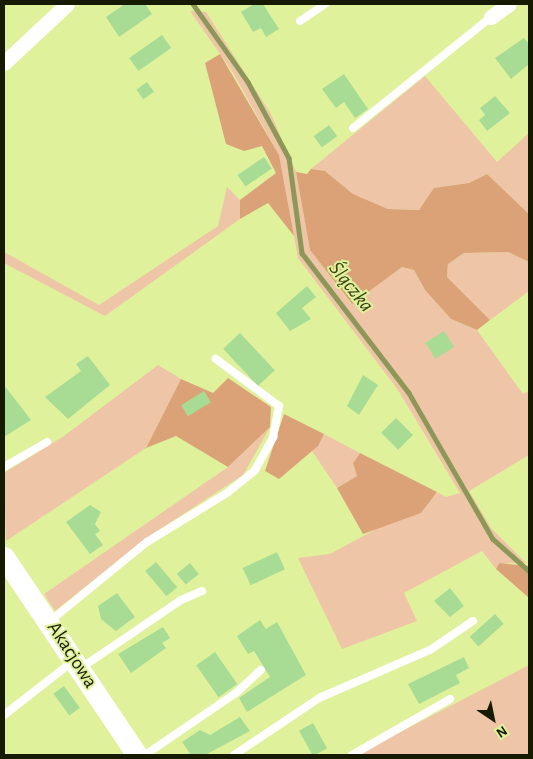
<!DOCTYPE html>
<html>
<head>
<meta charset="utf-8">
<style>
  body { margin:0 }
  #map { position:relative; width:533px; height:759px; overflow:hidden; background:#e0f19c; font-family:"Alegreya Sans",sans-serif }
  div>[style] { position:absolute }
  .green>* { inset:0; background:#eec5a7 }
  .forest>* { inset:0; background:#dba278 }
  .stream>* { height:4.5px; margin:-2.25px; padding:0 2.25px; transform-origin:2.25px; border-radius:2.25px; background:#8c9758 }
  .building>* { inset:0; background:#a8dc95; transform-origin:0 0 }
  .lane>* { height:8px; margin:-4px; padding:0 4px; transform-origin:4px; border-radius:4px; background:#fff }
  .street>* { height:15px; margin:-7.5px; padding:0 7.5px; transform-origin:7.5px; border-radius:7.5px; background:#fff }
  .secondary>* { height:21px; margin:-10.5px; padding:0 10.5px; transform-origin:10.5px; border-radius:10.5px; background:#fff }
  span { translate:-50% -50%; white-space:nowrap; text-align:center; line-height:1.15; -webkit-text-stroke:4px #e0f19c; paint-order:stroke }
  .street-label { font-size:20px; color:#161a00 }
  .water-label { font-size:21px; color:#3c4413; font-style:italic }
  .frame { position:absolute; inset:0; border:5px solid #161a00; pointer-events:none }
  .north { position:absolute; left:468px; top:694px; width:50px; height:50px; -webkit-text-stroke:4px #e0f19c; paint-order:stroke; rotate:146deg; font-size:14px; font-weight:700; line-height:20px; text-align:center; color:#161a00 }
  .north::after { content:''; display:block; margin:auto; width:18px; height:22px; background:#161a00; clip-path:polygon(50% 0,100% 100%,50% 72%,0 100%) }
</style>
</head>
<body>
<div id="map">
  <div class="green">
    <div style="clip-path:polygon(190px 11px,206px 12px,271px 114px,296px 172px,310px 250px,351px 304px,402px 267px,414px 270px,425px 290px,451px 319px,477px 330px,523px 394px,529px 391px,529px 455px,469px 491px,491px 528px,526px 563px,499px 563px,496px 569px,482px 551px,404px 593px,417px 621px,342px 649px,298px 558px,330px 554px,391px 521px,421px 513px,437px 492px,446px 497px,460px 493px,398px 390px,298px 258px,279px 155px,232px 71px)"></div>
    <div style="clip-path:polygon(425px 76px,497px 162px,529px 133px,529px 214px,487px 174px,469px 183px,435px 188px,419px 210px,388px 209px,353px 194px,325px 171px,311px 169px)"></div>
    <div style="clip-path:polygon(227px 187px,240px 200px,240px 219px,105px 316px,4px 263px,4px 252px,99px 305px,218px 226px)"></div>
    <div style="clip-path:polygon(508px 252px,529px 262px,529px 291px,490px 320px,447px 277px,448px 264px,464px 253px)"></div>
    <div style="clip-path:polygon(158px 365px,181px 379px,146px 448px,6px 541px,4px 473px,64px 436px)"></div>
    <div style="clip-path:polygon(270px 427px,243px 475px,145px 539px,55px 611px,44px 594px,228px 467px)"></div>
    <div style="clip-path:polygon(324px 434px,360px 453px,353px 463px,357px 476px,337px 488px,312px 451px)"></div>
    <div style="clip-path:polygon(529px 665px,529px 755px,360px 755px,383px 741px)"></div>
  </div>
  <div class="forest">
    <div style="clip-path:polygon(220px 54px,279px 155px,294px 236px,268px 203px,240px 219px,240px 200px,276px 173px,262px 146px,244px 151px,226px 144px,205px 63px)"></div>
    <div style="clip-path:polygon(311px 169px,325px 171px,353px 194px,388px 209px,419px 210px,434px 188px,469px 183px,487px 174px,529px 214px,529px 262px,508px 252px,464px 253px,448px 264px,447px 277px,490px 320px,477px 330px,451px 319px,425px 290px,414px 270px,402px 267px,352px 304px,310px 250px,296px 172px,307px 174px)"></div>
    <div style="clip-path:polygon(228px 378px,271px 407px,270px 427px,228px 467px,176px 436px,146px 448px,181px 379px,213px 393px)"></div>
    <div style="clip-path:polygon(284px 414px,324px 434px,318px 446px,279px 479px,265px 471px)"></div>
    <div style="clip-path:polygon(360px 453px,437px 492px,421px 513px,363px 534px,337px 488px,357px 476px,353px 463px)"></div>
    <div style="clip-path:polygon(499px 563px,529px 566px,529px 598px,496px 569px)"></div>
  </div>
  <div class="stream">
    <div style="left:193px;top:4px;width:95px;rotate:54.8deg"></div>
    <div style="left:248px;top:82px;width:86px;rotate:61.7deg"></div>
    <div style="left:289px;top:158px;width:96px;rotate:82.2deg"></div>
    <div style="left:302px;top:253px;width:176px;rotate:52.6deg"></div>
    <div style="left:409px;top:393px;width:168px;rotate:60.1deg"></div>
    <div style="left:493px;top:539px;width:48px;rotate:41.6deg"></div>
  </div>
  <div class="building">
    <div style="clip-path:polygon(125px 4px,145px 4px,152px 14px,119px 37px,106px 17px)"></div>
    <div style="clip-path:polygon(254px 4px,263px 4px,279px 29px,266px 37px,261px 28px,253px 32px,241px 12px)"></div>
    <div style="left:162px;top:35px;width:16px;height:40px;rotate:55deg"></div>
    <div style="clip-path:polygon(524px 38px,529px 44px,529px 64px,511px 79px,495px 58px)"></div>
    <div style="clip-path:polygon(344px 74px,368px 109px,355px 118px,344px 102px,336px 108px,322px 89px)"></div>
    <div style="left:147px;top:82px;width:12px;height:13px;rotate:55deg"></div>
    <div style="clip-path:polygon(495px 96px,510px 113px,487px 131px,479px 120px,485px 115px,480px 108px)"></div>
    <div style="left:329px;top:125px;width:14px;height:19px;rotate:54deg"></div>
    <div style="left:264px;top:157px;width:14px;height:32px;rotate:56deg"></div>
    <div style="clip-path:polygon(307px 286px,316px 297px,302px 308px,311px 319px,290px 331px,276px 313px)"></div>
    <div style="left:444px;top:331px;width:19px;height:22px;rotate:58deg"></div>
    <div style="left:240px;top:333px;width:51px;height:23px;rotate:47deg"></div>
    <div style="clip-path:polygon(88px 356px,110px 385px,68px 419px,45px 397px,81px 371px,76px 364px)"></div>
    <div style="clip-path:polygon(363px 375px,378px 385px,359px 415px,347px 406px)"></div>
    <div style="clip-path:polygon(4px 385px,31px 420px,4px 437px)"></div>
    <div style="left:204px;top:391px;width:13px;height:27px;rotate:58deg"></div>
    <div style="left:396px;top:418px;width:24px;height:21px;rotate:45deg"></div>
    <div style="clip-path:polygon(90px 505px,101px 512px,95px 524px,100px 531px,95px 534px,103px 545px,90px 554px,66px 522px)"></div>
    <div style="left:277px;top:552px;width:19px;height:38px;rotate:65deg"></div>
    <div style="left:156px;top:562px;width:33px;height:14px;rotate:50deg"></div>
    <div style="left:190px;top:563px;width:14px;height:17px;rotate:51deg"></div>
    <div style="clip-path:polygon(450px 588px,464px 606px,450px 617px,434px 601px)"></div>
    <div style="clip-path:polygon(117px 593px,135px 617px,116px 631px,101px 619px,98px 606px)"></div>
    <div style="left:495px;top:614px;width:13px;height:34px;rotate:48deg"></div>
    <div style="clip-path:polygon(260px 620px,266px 629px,277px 622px,306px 675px,247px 712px,239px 698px,270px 677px,254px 651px,248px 654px,237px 636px)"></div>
    <div style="clip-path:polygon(163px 627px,170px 638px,162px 643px,166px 648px,131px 673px,118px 654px)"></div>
    <div style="left:215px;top:652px;width:39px;height:23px;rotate:55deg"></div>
    <div style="clip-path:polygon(464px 657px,469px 668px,456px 675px,460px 683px,419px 704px,408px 684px)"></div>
    <div style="left:64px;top:686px;width:27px;height:13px;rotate:54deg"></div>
    <div style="clip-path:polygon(240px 717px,250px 731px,205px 755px,191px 755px,182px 742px,200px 730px,210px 735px)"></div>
    <div style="left:313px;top:723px;width:29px;height:16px;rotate:61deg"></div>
  </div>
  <div class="lane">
    <div style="left:300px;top:21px;width:30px;rotate:-34deg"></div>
    <div style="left:353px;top:128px;width:177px;rotate:-38.8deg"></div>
    <div style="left:4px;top:467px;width:50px;rotate:-30.2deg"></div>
    <div style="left:50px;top:621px;width:125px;rotate:-39.2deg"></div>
    <div style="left:147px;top:542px;width:94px;rotate:-31.5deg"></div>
    <div style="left:227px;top:493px;width:36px;rotate:-39deg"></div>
    <div style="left:255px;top:470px;width:38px;rotate:-61deg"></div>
    <div style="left:273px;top:437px;width:32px;rotate:-79deg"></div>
    <div style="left:279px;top:406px;width:79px;rotate:-143.3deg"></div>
    <div style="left:81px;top:668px;width:121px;rotate:-34.2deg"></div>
    <div style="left:181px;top:600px;width:23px;rotate:-23deg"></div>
    <div style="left:4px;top:715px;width:88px;rotate:-38deg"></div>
    <div style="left:145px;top:755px;width:110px;rotate:-34.3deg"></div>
    <div style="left:236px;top:693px;width:34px;rotate:-43deg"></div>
    <div style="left:234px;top:755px;width:102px;rotate:-33.8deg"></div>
    <div style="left:319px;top:698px;width:121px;rotate:-23.4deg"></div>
    <div style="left:430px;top:650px;width:52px;rotate:-34deg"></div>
    <div style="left:352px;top:755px;width:113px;rotate:-29.7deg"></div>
  </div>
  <div class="street">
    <div style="left:491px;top:17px;width:22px;rotate:-36deg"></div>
    <div style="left:4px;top:63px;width:86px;rotate:-43.1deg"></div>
  </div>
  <div class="secondary">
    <div style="left:4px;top:557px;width:239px;rotate:56.1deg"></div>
  </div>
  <div class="street-label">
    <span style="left:72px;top:655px;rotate:57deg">Akacjowa</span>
  </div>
  <div class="water-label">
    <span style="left:351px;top:287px;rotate:51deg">Ślączka</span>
  </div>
  <div class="frame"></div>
  <div class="north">N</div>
</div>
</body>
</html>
